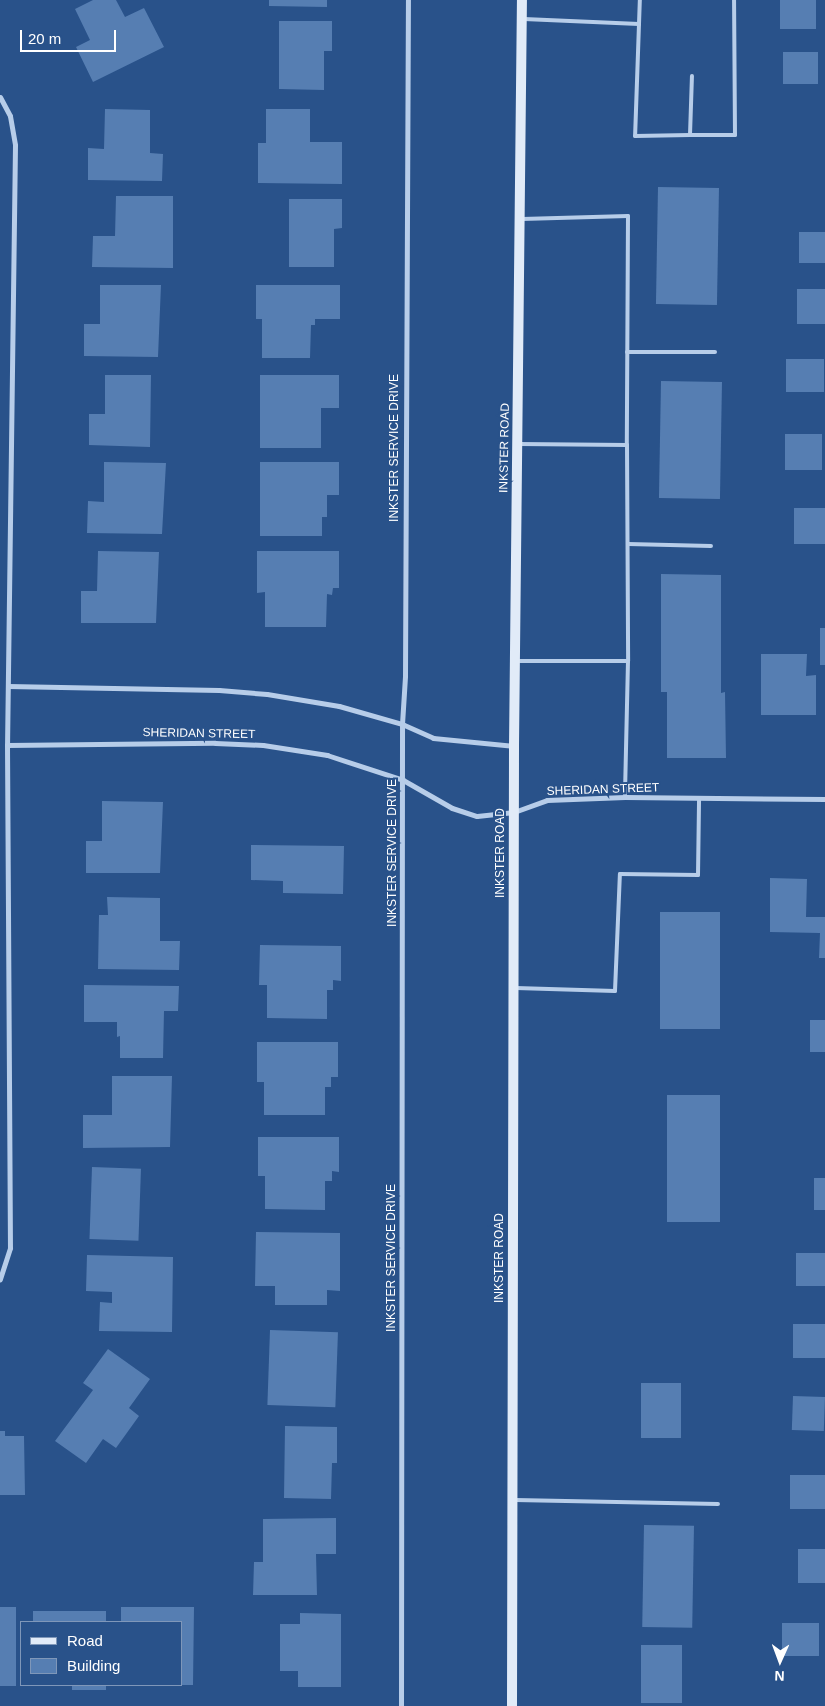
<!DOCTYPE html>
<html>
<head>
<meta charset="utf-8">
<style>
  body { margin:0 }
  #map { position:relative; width:825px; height:1706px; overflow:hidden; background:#29528a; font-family:Arial,sans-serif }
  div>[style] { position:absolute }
  .building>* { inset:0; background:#567eb2; transform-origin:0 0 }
  .service>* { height:4px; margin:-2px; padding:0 2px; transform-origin:2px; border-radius:2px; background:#b7cde9 }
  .minor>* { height:5px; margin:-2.5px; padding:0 2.5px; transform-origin:2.5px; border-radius:2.5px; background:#b7cde9 }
  .secondary>* { height:10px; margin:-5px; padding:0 5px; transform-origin:5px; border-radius:5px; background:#e1ebf8 }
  span { translate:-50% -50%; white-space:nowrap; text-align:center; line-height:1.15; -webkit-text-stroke:4px #29528a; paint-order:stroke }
  .street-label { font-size:12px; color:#fff }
  .legend { position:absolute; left:20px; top:1621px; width:162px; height:65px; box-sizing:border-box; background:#29528a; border:1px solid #7f97b9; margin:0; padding:6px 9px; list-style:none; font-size:15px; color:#fff }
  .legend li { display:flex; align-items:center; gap:10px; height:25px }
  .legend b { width:25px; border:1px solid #7f97b9 }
  .north { position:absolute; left:755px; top:1636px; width:50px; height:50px; -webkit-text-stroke:4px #29528a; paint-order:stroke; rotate:182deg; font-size:14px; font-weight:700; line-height:20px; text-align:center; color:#fff }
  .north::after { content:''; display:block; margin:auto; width:18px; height:22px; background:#fff; clip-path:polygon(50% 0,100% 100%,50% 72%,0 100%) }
  .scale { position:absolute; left:20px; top:30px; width:96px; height:22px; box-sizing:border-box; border:2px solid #fff; border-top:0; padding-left:6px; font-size:15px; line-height:18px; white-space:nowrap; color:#fff; -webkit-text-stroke:4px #29528a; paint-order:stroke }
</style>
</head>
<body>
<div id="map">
  <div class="building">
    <div style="clip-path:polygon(93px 0,116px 0,125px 17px,144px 8px,164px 47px,93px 82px,76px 47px,90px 40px,75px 9px)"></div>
    <div style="clip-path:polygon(269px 0,327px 0,327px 7px,269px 6px)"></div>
    <div style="left:780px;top:0;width:36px;height:29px"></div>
    <div style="clip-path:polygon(279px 21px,332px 21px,332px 51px,324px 51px,324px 90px,279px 89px)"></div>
    <div style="left:783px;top:52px;width:35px;height:32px"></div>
    <div style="clip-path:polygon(105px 109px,150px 110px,150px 153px,163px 154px,162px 181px,88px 180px,88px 148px,104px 149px)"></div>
    <div style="clip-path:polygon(266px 109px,310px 109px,310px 142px,342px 142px,342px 184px,258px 183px,258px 143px,266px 143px)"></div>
    <div style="left:658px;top:187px;width:61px;height:117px;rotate:1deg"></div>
    <div style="clip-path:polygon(116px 196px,173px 196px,173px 268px,92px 267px,93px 236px,115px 236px)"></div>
    <div style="clip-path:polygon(289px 199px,342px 199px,342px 228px,334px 229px,334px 267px,289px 267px)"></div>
    <div style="left:799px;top:232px;width:26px;height:31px"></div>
    <div style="clip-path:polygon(100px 285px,161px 285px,158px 357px,84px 356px,84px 324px,100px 324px)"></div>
    <div style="clip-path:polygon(256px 285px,340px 285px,340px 319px,315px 319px,315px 325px,311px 325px,310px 358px,262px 358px,262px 319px,256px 319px)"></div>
    <div style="left:797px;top:289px;width:28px;height:35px"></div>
    <div style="left:824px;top:359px;width:33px;height:38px;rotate:90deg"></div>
    <div style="clip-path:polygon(105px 375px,151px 375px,150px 447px,89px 445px,89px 414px,105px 414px)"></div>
    <div style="clip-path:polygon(260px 375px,339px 375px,339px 408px,321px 408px,321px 448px,260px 448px)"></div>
    <div style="left:661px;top:381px;width:61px;height:117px;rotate:1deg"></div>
    <div style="left:785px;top:434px;width:37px;height:36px"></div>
    <div style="clip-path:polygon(104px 462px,166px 463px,162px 534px,87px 533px,88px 501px,104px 502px)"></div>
    <div style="clip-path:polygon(260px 462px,339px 462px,339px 495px,327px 495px,327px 517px,322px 517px,322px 536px,260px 536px)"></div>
    <div style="left:794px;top:508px;width:31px;height:36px"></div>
    <div style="clip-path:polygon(98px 551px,159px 552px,156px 623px,81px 623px,81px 591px,97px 591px)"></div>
    <div style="clip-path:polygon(257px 551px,339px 551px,339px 588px,333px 588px,332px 595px,327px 594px,326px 627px,265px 627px,265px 592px,257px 593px)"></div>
    <div style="clip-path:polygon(661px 574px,721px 575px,721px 693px,725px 692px,726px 758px,667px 758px,667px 692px,661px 692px)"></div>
    <div style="left:820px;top:628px;width:5px;height:37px"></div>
    <div style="clip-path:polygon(761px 654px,807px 654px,806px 676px,816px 675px,816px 715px,761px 715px)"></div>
    <div style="clip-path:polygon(102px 801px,163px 802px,160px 873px,86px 873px,86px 841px,102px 841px)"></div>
    <div style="clip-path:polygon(251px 845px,344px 846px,343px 894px,283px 893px,283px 881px,251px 880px)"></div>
    <div style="clip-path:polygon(770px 878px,807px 879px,806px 917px,825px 917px,825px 958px,819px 958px,820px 933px,770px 932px)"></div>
    <div style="clip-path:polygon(107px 897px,160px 898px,160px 941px,180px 941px,179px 970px,98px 969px,99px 915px,108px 915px)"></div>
    <div style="left:660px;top:912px;width:60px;height:117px"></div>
    <div style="clip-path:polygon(260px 945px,341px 946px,341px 981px,333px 980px,333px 990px,327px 990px,327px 1019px,267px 1018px,267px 985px,259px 985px)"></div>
    <div style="clip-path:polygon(84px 985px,179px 986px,178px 1011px,164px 1011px,163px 1058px,120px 1058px,120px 1036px,117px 1037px,117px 1022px,84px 1022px)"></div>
    <div style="left:810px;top:1020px;width:15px;height:32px"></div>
    <div style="clip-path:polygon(257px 1042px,338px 1042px,338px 1077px,331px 1077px,331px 1087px,325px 1087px,325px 1115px,264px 1115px,264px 1082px,257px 1082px)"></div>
    <div style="clip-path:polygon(112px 1076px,172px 1076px,170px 1147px,83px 1148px,83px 1115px,112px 1115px)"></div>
    <div style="left:667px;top:1095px;width:53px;height:127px"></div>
    <div style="clip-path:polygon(258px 1137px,339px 1137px,339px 1172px,332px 1171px,332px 1181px,325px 1181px,325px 1210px,265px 1209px,265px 1176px,258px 1176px)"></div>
    <div style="left:92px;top:1167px;width:49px;height:72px;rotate:2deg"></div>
    <div style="left:814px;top:1178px;width:11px;height:32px"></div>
    <div style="clip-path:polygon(256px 1232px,340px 1233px,340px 1291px,327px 1290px,327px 1305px,275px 1305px,275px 1286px,255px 1286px)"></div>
    <div style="left:796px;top:1253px;width:29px;height:33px"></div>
    <div style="clip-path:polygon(87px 1255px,173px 1257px,172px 1332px,99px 1331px,100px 1302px,112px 1303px,112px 1292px,86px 1291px)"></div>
    <div style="left:793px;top:1324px;width:32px;height:34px"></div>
    <div style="left:270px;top:1330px;width:68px;height:75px;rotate:2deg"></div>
    <div style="clip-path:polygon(108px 1349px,150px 1379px,129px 1408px,139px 1416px,116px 1448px,103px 1439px,86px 1463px,55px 1441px,93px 1390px,83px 1383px)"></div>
    <div style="left:641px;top:1383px;width:40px;height:55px"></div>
    <div style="left:793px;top:1396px;width:32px;height:34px;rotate:2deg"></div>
    <div style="clip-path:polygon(285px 1426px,337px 1427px,337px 1463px,332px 1463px,331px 1499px,284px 1498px)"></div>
    <div style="clip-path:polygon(0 1431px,5px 1431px,5px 1436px,24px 1436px,25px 1495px,0 1495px)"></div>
    <div style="left:790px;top:1475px;width:35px;height:34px"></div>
    <div style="clip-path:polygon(336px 1518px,336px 1554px,316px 1554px,317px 1595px,253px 1595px,254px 1562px,263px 1562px,263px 1519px)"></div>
    <div style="left:644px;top:1525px;width:50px;height:102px;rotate:1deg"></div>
    <div style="left:798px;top:1549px;width:27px;height:34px"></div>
    <div style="left:0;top:1607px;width:16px;height:79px"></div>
    <div style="clip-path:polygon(121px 1607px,194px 1607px,193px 1685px,181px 1685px,181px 1622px,121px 1622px)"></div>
    <div style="left:33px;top:1611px;width:73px;height:11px"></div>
    <div style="clip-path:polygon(300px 1613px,341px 1614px,341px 1687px,298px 1687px,298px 1671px,280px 1671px,280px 1624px,300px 1624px)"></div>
    <div style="left:782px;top:1623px;width:37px;height:33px"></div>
    <div style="left:641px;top:1645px;width:41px;height:58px"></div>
    <div style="left:72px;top:1685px;width:34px;height:5px"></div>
  </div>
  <div class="service">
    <div style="left:524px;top:19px;width:115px;rotate:2.5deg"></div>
    <div style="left:639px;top:24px;width:24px;rotate:-88deg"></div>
    <div style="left:639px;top:24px;width:112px;rotate:92deg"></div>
    <div style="left:635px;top:136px;width:55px;rotate:-1deg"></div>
    <div style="left:690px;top:135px;width:59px;rotate:-88.1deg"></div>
    <div style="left:690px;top:135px;width:45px"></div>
    <div style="left:735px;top:135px;width:135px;rotate:-90.4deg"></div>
    <div style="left:522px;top:219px;width:106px;rotate:-1.6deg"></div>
    <div style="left:628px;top:216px;width:229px;rotate:90.3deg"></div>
    <div style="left:627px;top:352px;width:88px"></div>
    <div style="left:519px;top:444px;width:108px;rotate:0.5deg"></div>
    <div style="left:627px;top:445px;width:216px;rotate:89.7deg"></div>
    <div style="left:628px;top:661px;width:136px;rotate:91.3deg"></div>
    <div style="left:628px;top:544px;width:83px;rotate:1.4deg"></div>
    <div style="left:515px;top:661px;width:113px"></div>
    <div style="left:516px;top:988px;width:99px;rotate:1.7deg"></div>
    <div style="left:615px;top:991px;width:117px;rotate:-87.6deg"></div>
    <div style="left:620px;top:874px;width:78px;rotate:0.7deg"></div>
    <div style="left:698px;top:875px;width:76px;rotate:-89.2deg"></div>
    <div style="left:515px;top:1500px;width:203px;rotate:1.1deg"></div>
  </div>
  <div class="minor">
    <div style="left:0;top:97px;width:21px;rotate:62deg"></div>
    <div style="left:10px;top:116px;width:29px;rotate:80deg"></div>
    <div style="left:15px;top:145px;width:600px;rotate:90.76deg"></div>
    <div style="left:7px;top:745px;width:503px;rotate:89.66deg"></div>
    <div style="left:10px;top:1248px;width:33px;rotate:108deg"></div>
    <div style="left:8px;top:686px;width:211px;rotate:1.1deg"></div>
    <div style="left:219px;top:690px;width:48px;rotate:4.8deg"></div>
    <div style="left:267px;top:694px;width:73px;rotate:9.5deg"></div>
    <div style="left:339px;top:706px;width:66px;rotate:15.9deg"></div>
    <div style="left:402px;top:724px;width:34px;rotate:24deg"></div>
    <div style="left:433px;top:738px;width:81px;rotate:5.6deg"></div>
    <div style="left:7px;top:745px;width:208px;rotate:-0.6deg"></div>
    <div style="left:215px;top:743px;width:48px;rotate:2.4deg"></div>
    <div style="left:263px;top:745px;width:65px;rotate:8.9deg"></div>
    <div style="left:327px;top:755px;width:80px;rotate:18.2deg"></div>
    <div style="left:403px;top:780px;width:56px;rotate:29.7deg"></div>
    <div style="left:452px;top:808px;width:26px;rotate:18deg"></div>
    <div style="left:477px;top:816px;width:37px;rotate:-6deg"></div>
    <div style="left:514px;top:812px;width:35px;rotate:-20deg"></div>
    <div style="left:547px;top:800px;width:78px;rotate:-2.2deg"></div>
    <div style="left:625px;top:797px;width:200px;rotate:0.6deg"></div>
    <div style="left:401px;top:1706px;width:982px;rotate:-89.94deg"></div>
    <div style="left:402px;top:724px;width:48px;rotate:-86.4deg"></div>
    <div style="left:405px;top:676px;width:676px;rotate:-89.75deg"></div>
  </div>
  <div class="secondary">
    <div style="left:512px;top:1706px;width:960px;rotate:-89.88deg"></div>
    <div style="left:514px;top:746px;width:746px;rotate:-89.39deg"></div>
  </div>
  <div class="street-label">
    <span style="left:395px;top:448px;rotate:-90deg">INKSTER SERVICE DRIVE</span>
    <span style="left:505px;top:448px;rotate:-89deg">INKSTER ROAD</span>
    <span style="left:199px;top:734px;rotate:1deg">SHERIDAN STREET</span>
    <span style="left:603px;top:790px;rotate:-2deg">SHERIDAN STREET</span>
    <span style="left:393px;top:853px;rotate:-90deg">INKSTER SERVICE DRIVE</span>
    <span style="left:501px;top:853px;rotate:-90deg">INKSTER ROAD</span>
    <span style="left:392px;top:1258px;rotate:-90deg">INKSTER SERVICE DRIVE</span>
    <span style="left:500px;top:1258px;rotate:-90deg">INKSTER ROAD</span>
  </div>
  <ul class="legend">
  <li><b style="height:6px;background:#e1ebf8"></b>Road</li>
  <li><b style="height:14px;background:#567eb2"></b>Building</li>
  </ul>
  <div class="north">N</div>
  <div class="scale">20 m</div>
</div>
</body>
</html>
